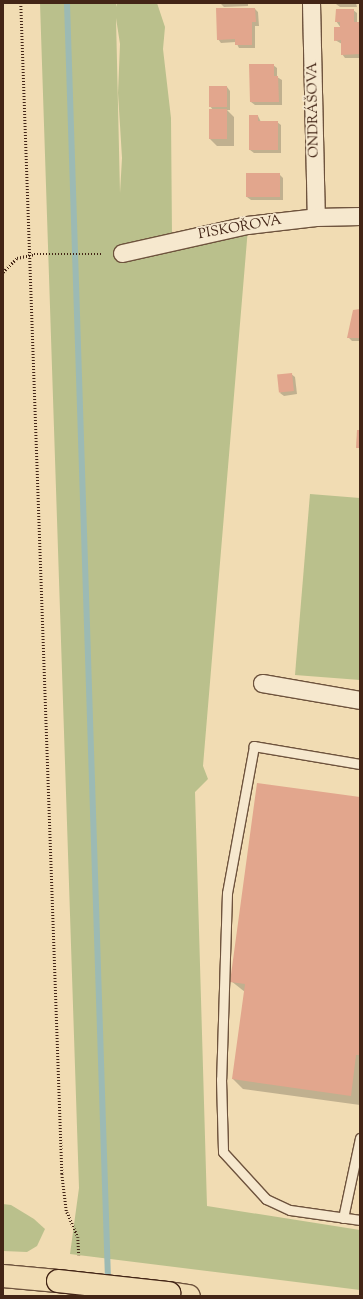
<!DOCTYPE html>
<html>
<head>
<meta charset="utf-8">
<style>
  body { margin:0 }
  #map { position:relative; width:363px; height:1299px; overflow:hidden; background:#f1dcb3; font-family:"Sorts Mill Goudy",serif }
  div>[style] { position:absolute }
  .green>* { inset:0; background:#bac08c }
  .shadow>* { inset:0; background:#0003 }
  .stream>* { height:6px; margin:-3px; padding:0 3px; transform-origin:3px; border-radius:3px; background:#9cbab4 }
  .building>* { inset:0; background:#e2a68d; transform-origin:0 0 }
  .path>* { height:2.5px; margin-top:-1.25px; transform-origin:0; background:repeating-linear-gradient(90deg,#432516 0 1px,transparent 0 3px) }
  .roads { filter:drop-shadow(1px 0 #6e533d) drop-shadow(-1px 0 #6e533d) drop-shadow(0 1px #6e533d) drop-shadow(0 -1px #6e533d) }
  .service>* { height:9px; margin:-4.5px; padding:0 4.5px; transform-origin:4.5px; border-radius:4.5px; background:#f6e8ce }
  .minor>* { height:17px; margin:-8.5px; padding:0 8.5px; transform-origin:8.5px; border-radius:8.5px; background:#f6e8ce }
  .primary>* { height:22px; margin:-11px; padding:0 11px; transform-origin:11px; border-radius:11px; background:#f1dcb3 }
  .bridges { filter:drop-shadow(1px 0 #432516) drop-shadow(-1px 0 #432516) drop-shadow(0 1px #432516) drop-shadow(0 -1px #432516) }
  .primary-bridge>* { height:22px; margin:-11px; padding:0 11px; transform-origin:11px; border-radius:11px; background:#f1dcb3 }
  span { translate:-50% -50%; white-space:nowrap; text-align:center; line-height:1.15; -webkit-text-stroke:3.5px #f6e8ce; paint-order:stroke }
  .street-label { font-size:14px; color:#432516 }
  .frame { position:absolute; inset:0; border:4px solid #432516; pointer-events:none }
</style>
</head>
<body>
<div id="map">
  <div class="green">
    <div style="clip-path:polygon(evenodd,40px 3px,116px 3px,116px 7px,117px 3px,157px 3px,165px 27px,163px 49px,171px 118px,172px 236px,248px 228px,203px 766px,208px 779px,195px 792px,207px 1206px,360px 1230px,360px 1290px,70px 1254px,79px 1188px,40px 3px,116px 18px,120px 44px,118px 93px,122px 158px,120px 193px,116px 18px)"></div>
    <div style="clip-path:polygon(310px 494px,360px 498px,360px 680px,295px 675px)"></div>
    <div style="clip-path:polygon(3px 1204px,11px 1205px,34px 1219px,45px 1229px,37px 1246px,27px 1252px,3px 1251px)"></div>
  </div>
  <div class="shadow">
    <div style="clip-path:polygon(220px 3px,248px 3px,248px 6px,224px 7px)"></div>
    <div style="clip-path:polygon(356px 3px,357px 7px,340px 7px,336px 4px)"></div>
    <div style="clip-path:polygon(255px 9px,258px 12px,259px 26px,255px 26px,255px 48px,239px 48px,236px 42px,221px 43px,218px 39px)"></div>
    <div style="clip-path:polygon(353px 10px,357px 13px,357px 23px,360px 23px,360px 58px,345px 58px,342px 54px,342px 44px,335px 40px,341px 28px,336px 21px)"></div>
    <div style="clip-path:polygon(273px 65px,277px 68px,277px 77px,282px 80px,282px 105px,255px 105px,251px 102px)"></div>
    <div style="clip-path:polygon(227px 87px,230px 91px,230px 110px,227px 110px,234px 117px,234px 146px,217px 146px,210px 139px,213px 110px,210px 106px)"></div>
    <div style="clip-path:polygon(258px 116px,261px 122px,277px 122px,281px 125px,281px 153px,254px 153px,250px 150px)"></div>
    <div style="clip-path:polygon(279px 174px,283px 178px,283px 200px,251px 200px,247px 197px)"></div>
    <div style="clip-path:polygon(360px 311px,360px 341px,352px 341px,348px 337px)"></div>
    <div style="clip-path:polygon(291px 374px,295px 377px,297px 394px,284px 396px,280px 393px)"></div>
    <div style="clip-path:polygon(360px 798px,360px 1105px,243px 1089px,233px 1079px,245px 992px,231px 981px)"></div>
  </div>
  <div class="stream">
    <div style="left:67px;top:3px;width:1280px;rotate:88.16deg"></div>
  </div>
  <div class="building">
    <div style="clip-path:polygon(216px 8px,255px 8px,256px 22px,252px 22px,252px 45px,235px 45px,235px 39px,217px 40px)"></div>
    <div style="clip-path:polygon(336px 9px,354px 9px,354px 22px,360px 22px,360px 54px,341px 55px,341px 40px,334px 41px,334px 27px,340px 27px,340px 22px,335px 22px)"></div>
    <div style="clip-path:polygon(249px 64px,274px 64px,274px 76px,278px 76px,279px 102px,250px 102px)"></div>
    <div style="left:209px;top:86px;width:18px;height:21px"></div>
    <div style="left:209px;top:109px;width:18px;height:30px"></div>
    <div style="clip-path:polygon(249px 115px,258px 115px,258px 121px,278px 121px,278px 150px,249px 150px)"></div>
    <div style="left:280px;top:173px;width:24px;height:34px;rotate:90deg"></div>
    <div style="clip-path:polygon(360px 309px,360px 338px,347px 338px,353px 310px)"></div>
    <div style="left:292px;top:373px;width:18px;height:15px;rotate:84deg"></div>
    <div style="clip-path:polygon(357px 430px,360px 430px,360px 448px,356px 448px)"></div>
    <div style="clip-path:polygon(257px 783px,360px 797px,360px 1055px,356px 1055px,351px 1096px,232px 1079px,245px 984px,230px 982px)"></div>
  </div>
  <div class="path">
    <div style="left:21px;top:3px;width:1172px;rotate:87.99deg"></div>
    <div style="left:62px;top:1174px;width:38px;rotate:83deg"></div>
    <div style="left:67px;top:1212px;width:27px;rotate:66deg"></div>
    <div style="left:78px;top:1237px;width:18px;rotate:87deg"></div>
    <div style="left:3px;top:272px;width:20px;rotate:-45deg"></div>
    <div style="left:17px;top:258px;width:17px;rotate:-13deg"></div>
    <div style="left:34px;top:254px;width:69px"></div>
  </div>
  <div class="roads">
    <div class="service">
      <div style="left:360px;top:764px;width:108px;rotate:-170.4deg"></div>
      <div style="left:254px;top:746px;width:149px;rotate:100.4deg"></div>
      <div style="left:227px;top:893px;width:186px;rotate:91.8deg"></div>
      <div style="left:221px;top:1079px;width:73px;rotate:88.4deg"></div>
      <div style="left:223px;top:1152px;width:64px;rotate:47.5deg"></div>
      <div style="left:266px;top:1199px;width:26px;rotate:25deg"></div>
      <div style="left:290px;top:1210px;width:71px;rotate:8.1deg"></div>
      <div style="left:343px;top:1218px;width:82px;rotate:-78deg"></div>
    </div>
    <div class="minor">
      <div style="left:311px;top:3px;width:214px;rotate:88.7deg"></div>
      <div style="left:122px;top:253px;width:128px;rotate:-12.6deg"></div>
      <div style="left:247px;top:225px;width:69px;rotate:-6.6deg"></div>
      <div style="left:316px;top:217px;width:44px;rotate:-1.3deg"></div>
      <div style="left:262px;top:683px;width:99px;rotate:9.8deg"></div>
    </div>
    <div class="primary">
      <div style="left:3px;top:1276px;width:55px;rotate:5.2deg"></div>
      <div style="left:169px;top:1293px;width:20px;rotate:9deg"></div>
    </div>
  </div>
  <div class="bridges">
    <div class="primary-bridge">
      <div style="left:58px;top:1281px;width:112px;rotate:6.2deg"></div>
    </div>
  </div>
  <div class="street-label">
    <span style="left:314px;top:110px;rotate:-91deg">ONDRÁŠOVA</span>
    <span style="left:240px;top:228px;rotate:-10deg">PISKOŘOVA</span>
  </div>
  <div class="frame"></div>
</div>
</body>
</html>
